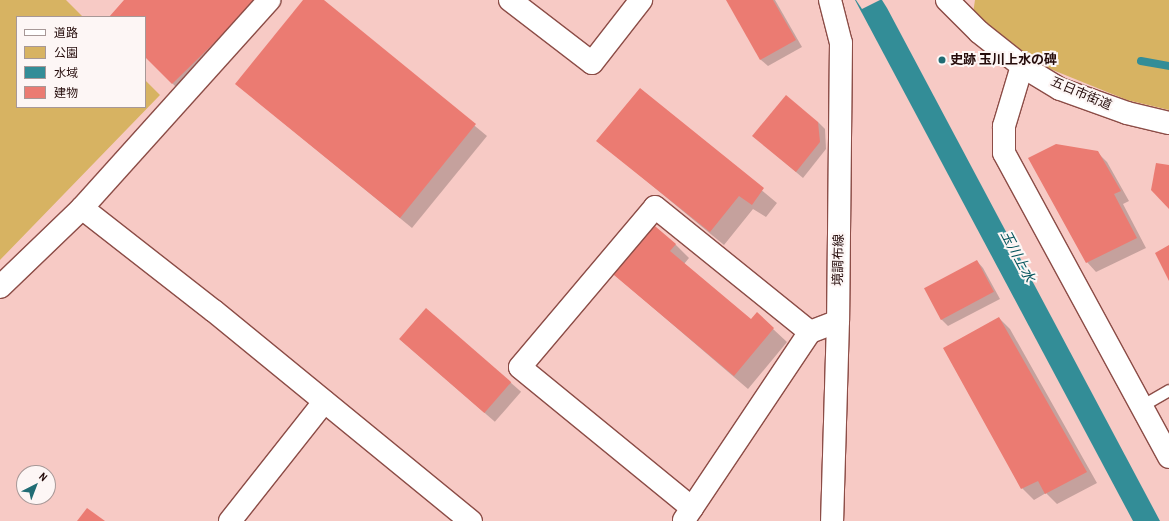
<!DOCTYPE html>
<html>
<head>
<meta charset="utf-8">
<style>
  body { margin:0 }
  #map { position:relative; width:1169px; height:521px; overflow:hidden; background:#f7cac5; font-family:"Archivo Narrow","Noto Sans JP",sans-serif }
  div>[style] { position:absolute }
  .green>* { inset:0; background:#d7b362 }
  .water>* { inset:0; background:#338d97 }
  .pier>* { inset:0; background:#f7cac5 }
  .shadow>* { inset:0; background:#0003; transform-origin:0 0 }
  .stream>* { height:8px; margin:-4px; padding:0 4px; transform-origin:4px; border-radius:4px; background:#338d97 }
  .building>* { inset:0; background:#eb7b72; transform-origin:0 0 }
  .roads { filter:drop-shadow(1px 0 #8c4d47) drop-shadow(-1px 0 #8c4d47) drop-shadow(0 1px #8c4d47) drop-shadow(0 -1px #8c4d47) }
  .service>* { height:11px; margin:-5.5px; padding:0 5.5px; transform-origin:5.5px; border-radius:5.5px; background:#fff }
  .minor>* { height:22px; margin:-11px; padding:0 11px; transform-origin:11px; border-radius:11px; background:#fff }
  .secondary>* { height:22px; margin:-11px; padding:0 11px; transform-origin:11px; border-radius:11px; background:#fff }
  .primary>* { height:22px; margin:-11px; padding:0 11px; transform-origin:11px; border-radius:11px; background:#fff }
  .dots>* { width:11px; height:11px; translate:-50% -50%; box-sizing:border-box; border:2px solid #fdf6f5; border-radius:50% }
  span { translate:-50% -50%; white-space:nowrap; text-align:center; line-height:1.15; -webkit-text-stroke:4px #fdf6f5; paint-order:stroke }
  .poi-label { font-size:13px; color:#250c0b; font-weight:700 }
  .left { translate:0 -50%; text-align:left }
  .street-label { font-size:13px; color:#250c0b }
  .water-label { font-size:14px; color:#05545c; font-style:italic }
  .legend { position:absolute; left:16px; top:16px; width:130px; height:92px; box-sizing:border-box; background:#fdf6f5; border:1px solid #a79897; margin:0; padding:5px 7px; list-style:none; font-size:12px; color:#250c0b }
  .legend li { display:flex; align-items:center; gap:8px; height:20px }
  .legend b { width:20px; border:1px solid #a79897 }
  .north { position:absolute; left:16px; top:465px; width:40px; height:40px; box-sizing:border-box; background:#fdf6f5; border:1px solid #a79897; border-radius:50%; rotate:42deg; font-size:11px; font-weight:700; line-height:16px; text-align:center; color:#250c0b }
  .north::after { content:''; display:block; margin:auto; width:14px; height:18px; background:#216c74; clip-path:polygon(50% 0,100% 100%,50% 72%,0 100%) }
</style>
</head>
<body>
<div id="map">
  <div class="green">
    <div style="clip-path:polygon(0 0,66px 0,83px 17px,17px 17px,17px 107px,145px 107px,145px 80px,160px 95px,0 260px)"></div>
    <div style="clip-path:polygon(975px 0,1169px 0,1169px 110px,1127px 100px,1023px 58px,972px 20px)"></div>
  </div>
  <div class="water">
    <div style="clip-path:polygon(855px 0,882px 0,887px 8px,1160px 521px,1133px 521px)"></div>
  </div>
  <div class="pier">
    <div style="clip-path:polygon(856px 0,880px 0,862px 9px)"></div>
  </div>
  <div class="shadow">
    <div style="clip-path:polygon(126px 0,269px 0,184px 95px,145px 56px,145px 17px,110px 17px)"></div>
    <div style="clip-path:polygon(304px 0,323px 0,487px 136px,412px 228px,236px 84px)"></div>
    <div style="clip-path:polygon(727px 0,775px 0,802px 47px,768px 66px,761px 60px)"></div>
    <div style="clip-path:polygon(640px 89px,777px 203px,766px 217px,753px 209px,724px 245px,598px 141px)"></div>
    <div style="clip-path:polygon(818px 122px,825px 129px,826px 149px,803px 178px,753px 136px)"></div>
    <div style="clip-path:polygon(1097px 152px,1107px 162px,1129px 201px,1123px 204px,1146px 248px,1096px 272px,1087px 262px)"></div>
    <div style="clip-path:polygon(675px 244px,689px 258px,684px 264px,751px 320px,757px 314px,787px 342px,748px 389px,609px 270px)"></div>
    <div style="clip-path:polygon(977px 261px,983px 268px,1000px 299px,948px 326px,941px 319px)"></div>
    <div style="left:426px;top:309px;width:126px;height:40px;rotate:41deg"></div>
    <div style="clip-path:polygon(999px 318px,1010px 329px,1097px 483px,1057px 504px,1046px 493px,1034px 500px,1022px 488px)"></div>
  </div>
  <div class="stream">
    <div style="left:1141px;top:61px;width:28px;rotate:10deg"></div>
  </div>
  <div class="building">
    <div style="clip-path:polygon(124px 0,258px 0,172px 84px,145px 57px,145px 17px,109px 17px)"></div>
    <div style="clip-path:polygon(303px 0,324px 0,476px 124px,400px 218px,235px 84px)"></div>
    <div style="clip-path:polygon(726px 0,773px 0,796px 40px,760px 60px)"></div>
    <div style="clip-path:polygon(640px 88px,764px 188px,752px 205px,739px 196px,710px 232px,596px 141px)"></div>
    <div style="clip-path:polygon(786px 95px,818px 122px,820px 142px,796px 172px,752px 136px)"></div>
    <div style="clip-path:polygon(1056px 144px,1098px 151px,1121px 191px,1114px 194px,1137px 238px,1086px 263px,1028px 158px)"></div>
    <div style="clip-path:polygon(1156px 163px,1169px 165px,1169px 209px,1151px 190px)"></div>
    <div style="clip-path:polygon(649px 221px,676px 244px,670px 251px,751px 319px,757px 312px,774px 328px,734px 376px,608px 270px)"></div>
    <div style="clip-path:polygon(1169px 245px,1169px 281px,1155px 253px)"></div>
    <div style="left:977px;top:260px;width:36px;height:60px;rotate:62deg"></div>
    <div style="left:426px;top:308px;width:113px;height:41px;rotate:41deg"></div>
    <div style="clip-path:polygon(999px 317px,1087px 472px,1045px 494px,1038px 481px,1021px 489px,943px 348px)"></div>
    <div style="clip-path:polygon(87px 508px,105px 521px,77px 521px)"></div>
  </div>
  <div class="roads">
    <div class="service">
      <div style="left:1141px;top:406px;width:32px;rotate:-30deg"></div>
    </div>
    <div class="minor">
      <div style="left:510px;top:0;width:103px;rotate:37.5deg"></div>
      <div style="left:592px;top:63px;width:80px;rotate:-52.1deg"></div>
      <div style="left:1022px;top:66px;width:63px;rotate:106.7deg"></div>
      <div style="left:1004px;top:126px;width:27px;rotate:90deg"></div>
      <div style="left:1004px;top:153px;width:346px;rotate:61.5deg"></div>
      <div style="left:82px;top:208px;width:167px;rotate:38deg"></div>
      <div style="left:214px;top:311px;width:332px;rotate:39.3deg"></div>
      <div style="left:0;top:287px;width:114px;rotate:-43.9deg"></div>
      <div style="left:82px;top:208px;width:280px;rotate:-48deg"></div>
      <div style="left:692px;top:508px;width:222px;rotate:-140.7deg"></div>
      <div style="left:520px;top:367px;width:209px;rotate:-49.8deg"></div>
      <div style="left:655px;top:207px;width:199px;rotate:38.9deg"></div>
      <div style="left:684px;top:520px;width:226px;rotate:-56.2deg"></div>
      <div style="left:810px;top:332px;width:30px;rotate:-21deg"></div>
      <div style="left:230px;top:521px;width:152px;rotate:-51.7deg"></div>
    </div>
    <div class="secondary">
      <div style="left:830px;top:0;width:44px;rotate:75.7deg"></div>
      <div style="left:841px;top:43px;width:278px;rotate:90.6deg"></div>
      <div style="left:838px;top:321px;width:200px;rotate:91.7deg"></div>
    </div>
    <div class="primary">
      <div style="left:947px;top:0;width:45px;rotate:45deg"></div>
      <div style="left:979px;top:32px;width:55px;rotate:38.3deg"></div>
      <div style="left:1022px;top:66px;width:44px;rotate:31.2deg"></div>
      <div style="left:1060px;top:89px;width:71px;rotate:19.7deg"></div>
      <div style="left:1127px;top:113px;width:43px;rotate:13.4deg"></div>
    </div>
  </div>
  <div class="dots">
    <div style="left:942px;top:60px;background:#216c74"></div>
  </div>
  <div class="poi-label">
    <span class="left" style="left:950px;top:60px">史跡 玉川上水の碑</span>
  </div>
  <div class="street-label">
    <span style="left:1081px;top:94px;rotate:23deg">五日市街道</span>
    <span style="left:839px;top:260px;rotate:-89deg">境調布線</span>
  </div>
  <div class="water-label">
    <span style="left:1018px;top:256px;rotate:62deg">玉川上水</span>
  </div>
  <ul class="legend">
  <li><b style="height:5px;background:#fff"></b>道路</li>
  <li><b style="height:11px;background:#d7b362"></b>公園</li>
  <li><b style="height:11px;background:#338d97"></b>水域</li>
  <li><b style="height:11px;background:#eb7b72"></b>建物</li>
  </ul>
  <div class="north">N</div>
</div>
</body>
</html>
